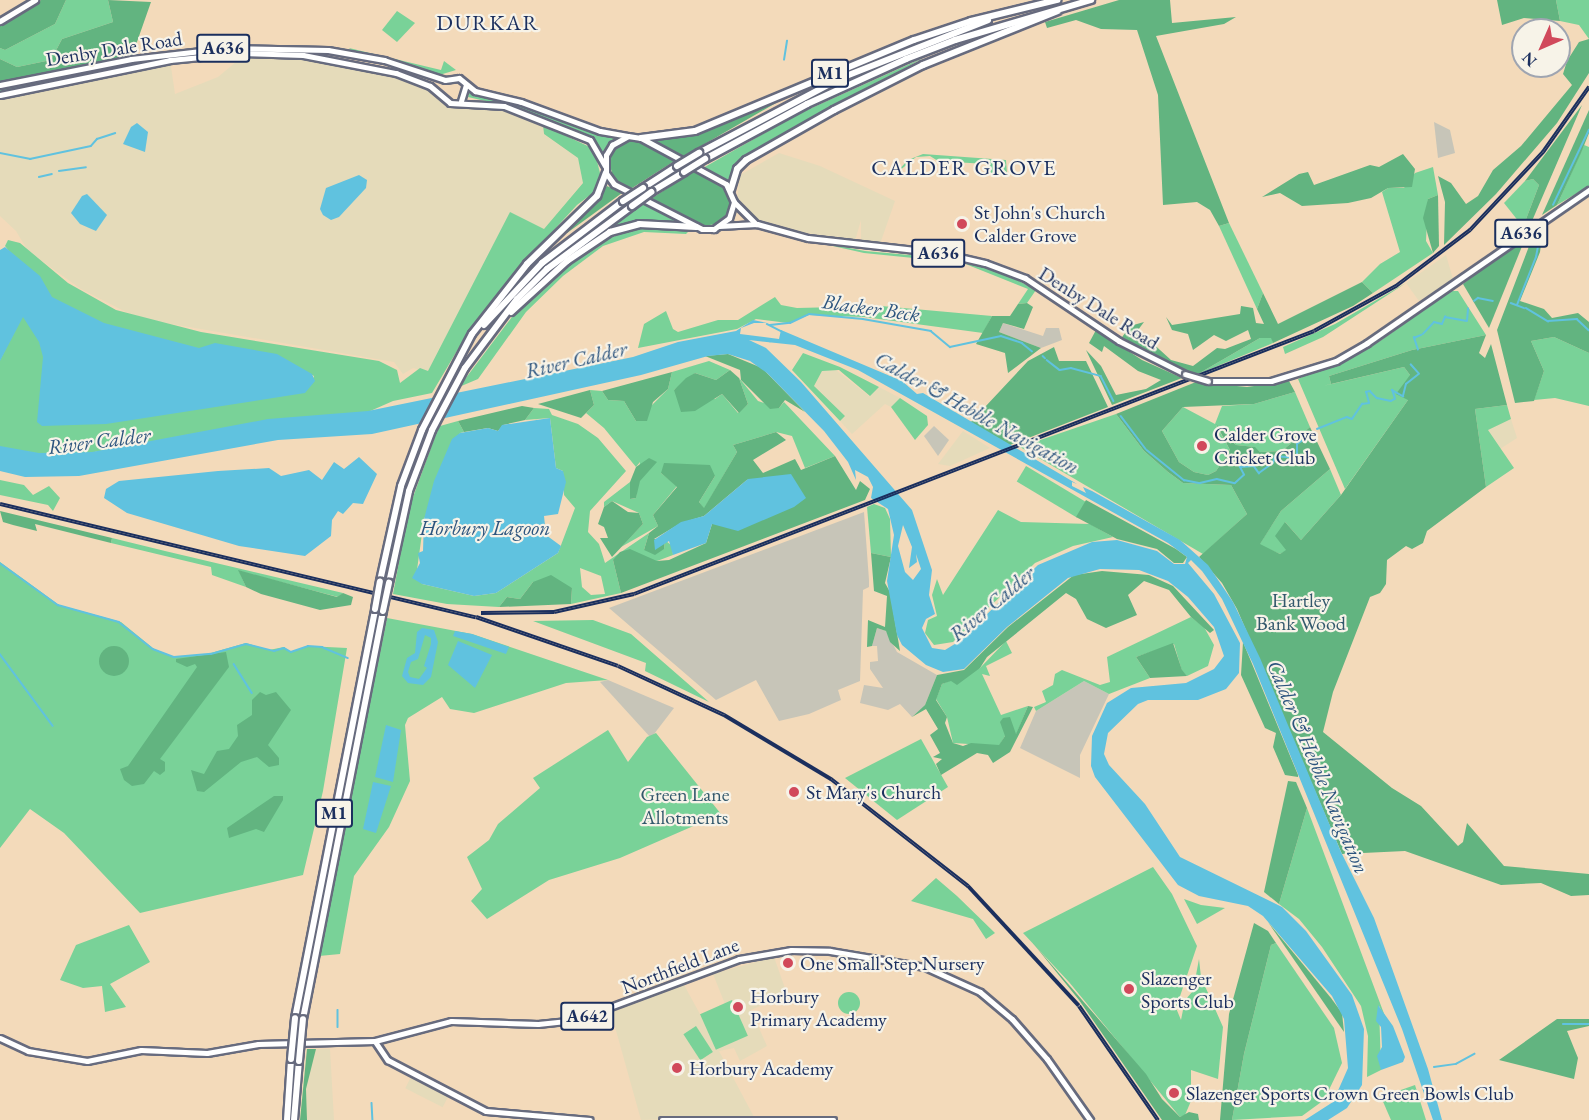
<!DOCTYPE html>
<html>
<head>
<meta charset="utf-8">
<style>
  body { margin:0 }
  #map { position:relative; width:1589px; height:1120px; overflow:hidden; background:#f3daba; font-family:"EB Garamond",serif }
  div>[style] { position:absolute }
  .built>* { inset:0; background:#e5dbba; transform-origin:0 0 }
  .industrial>* { inset:0; background:#c7c5b8 }
  .green>* { inset:0; background:#79d298; transform-origin:0 0 }
  .round { border-radius:50% }
  .forest>* { inset:0; background:#62b480 }
  .water>* { inset:0; background:#60c2df }
  .stream>* { height:1.5px; margin:-0.75px; padding:0 0.75px; transform-origin:0.75px; border-radius:0.75px; background:#60c2df }
  .roads { filter:drop-shadow(2px 0 #676b7e) drop-shadow(-2px 0 #676b7e) drop-shadow(0 2px #676b7e) drop-shadow(0 -2px #676b7e) }
  .secondary>* { height:4.5px; margin:-2.25px; padding:0 2.25px; transform-origin:2.25px; border-radius:2.25px; background:#fff }
  .primary>* { height:5px; margin:-2.5px; padding:0 2.5px; transform-origin:2.5px; border-radius:2.5px; background:#fff }
  .trunk>* { height:5px; margin:-2.5px; padding:0 2.5px; transform-origin:2.5px; border-radius:2.5px; background:#fff }
  .motorway>* { height:6px; margin:-3px; padding:0 3px; transform-origin:3px; border-radius:3px; background:#fff }
  .rail>* { height:4px; margin-top:-2px; transform-origin:0; background:repeating-linear-gradient(90deg,#f7f3e8 0 4.5px,#1b2f5e 0 9px); box-sizing:border-box; border-block:2px solid #1b2f5e }
  .bridges { filter:drop-shadow(2px 0 #676b7e) drop-shadow(-2px 0 #676b7e) drop-shadow(0 2px #676b7e) drop-shadow(0 -2px #676b7e) }
  .primary-bridge>* { height:5px; margin:-2.5px; padding:0 2.5px; transform-origin:2.5px; border-radius:2.5px; background:#fff }
  .motorway-bridge>* { height:6px; margin:-3px; padding:0 3px; transform-origin:3px; border-radius:3px; background:#fff }
  .dots>* { width:16px; height:16px; translate:-50% -50%; box-sizing:border-box; border:3px solid #f7f3e8; border-radius:50% }
  span { translate:-50% -50%; white-space:nowrap; text-align:center; line-height:1.15; -webkit-text-stroke:4.5px #f7f3e8; paint-order:stroke }
  .shield-label span { padding:2px 4px; background:#f7f3e8; border:2px solid; border-radius:4px; -webkit-text-stroke-width:0 }
  .shield-label { font-size:18px; color:#1b2f5e; font-weight:700 }
  .street-label { font-size:20px; color:#1b2f5e }
  .poi-label { font-size:20px; color:#1b2f5e }
  .left { translate:0 -50%; text-align:left }
  .park-label { font-size:20px; color:#32586c }
  .water-label { font-size:21px; color:#2c547e; font-style:italic }
  .quarter-label { font-size:22px; color:#1b2f5e; letter-spacing:1.5px }
  .north { position:absolute; left:1511px; top:18px; width:60px; height:60px; box-sizing:border-box; background:#f7f3e8; border:2px solid #9fa5b1; border-radius:50%; rotate:225deg; font-size:16px; font-weight:700; line-height:24px; text-align:center; color:#1b2f5e }
  .north::after { content:''; display:block; margin:auto; width:21px; height:27px; background:#d1495b; clip-path:polygon(50% 0,100% 100%,50% 72%,0 100%) }
</style>
</head>
<body>
<div id="map">
  <div class="built">
    <div style="clip-path:polygon(270px 52px,303px 55px,414px 79px,454px 104px,504px 106px,545px 121px,543px 134px,578px 158px,583px 182px,544px 229px,510px 213px,428px 372px,413px 368px,403px 374px,394px 362px,154px 321px,126px 312px,81px 289px,28px 251px,16px 231px,0 216px,0 95px,170px 60px,175px 94px,218px 77px,243px 56px)"></div>
    <div style="clip-path:polygon(779px 153px,820px 166px,895px 201px,880px 244px,861px 243px,861px 220px,855px 241px,783px 229px,749px 216px,737px 201px,740px 175px)"></div>
    <div style="clip-path:polygon(1446px 255px,1453px 279px,1419px 301px,1406px 283px)"></div>
    <div style="clip-path:polygon(832px 367px,869px 396px,879px 387px,900px 398px,891px 407px,885px 404px,852px 434px,840px 421px,845px 417px,814px 386px,822px 371px)"></div>
    <div style="clip-path:polygon(1511px 419px,1517px 438px,1500px 449px,1487px 430px)"></div>
    <div style="clip-path:polygon(963px 431px,990px 448px,950px 466px,938px 464px)"></div>
    <div style="clip-path:polygon(774px 957px,787px 994px,751px 1010px,767px 1046px,740px 1061px,734px 1048px,719px 1051px,754px 1117px,641px 1120px,610px 1009px,683px 983px,701px 1016px,725px 1004px,713px 974px)"></div>
    <div style="clip-path:polygon(316px 1049px,330px 1049px,334px 1120px,307px 1120px,306px 1089px)"></div>
    <div style="left:413px;top:1073px;width:42px;height:17px;rotate:27deg"></div>
  </div>
  <div class="industrial">
    <div style="clip-path:polygon(1434px 122px,1450px 130px,1455px 153px,1438px 158px)"></div>
    <div style="clip-path:polygon(1003px 323px,1043px 336px,1046px 328px,1059px 328px,1062px 340px,1041px 348px,999px 332px)"></div>
    <div style="clip-path:polygon(934px 426px,949px 440px,938px 456px,924px 436px)"></div>
    <div style="clip-path:polygon(864px 512px,869px 580px,869px 587px,863px 590px,860px 681px,838px 690px,841px 700px,809px 714px,779px 721px,756px 680px,716px 700px,609px 608px)"></div>
    <div style="clip-path:polygon(877px 628px,886px 631px,897px 652px,937px 675px,925px 705px,912px 717px,900px 704px,888px 710px,860px 703px,864px 685px,883px 688px,870px 669px,870px 662px,878px 661px,877px 646px,872px 646px)"></div>
    <div style="clip-path:polygon(608px 680px,674px 708px,651px 738px,600px 682px)"></div>
    <div style="clip-path:polygon(1084px 681px,1109px 694px,1080px 755px,1080px 778px,1020px 748px,1036px 711px)"></div>
  </div>
  <div class="green">
    <div style="clip-path:polygon(66px 0,108px 0,113px 22px,62px 39px,51px 60px,17px 67px,0 59px,0 48px,5px 50px,55px 24px)"></div>
    <div style="clip-path:polygon(1556px 0,1589px 0,1589px 39px,1579px 25px,1560px 21px)"></div>
    <div style="clip-path:polygon(397px 11px,415px 23px,397px 42px,382px 30px)"></div>
    <div style="clip-path:polygon(349px 48px,441px 70px,444px 61px,456px 70px,436px 76px,354px 53px)"></div>
    <div style="clip-path:polygon(202px 54px,138px 62px,0 92px,0 87px,134px 61px)"></div>
    <div style="clip-path:polygon(925px 57px,737px 162px,727px 182px,703px 168px,796px 115px)"></div>
    <div style="clip-path:polygon(470px 91px,520px 104px,618px 137px,604px 157px,597px 144px,581px 133px,516px 108px,468px 97px)"></div>
    <div style="clip-path:polygon(543px 125px,594px 149px,601px 177px,594px 192px,577px 205px,517px 270px,464px 339px,432px 393px,393px 401px,368px 412px,257px 422px,89px 453px,41px 454px,0 447px,0 360px,23px 315px,313px 379px,314px 376px,296px 366px,199px 350px,103px 324px,50px 297px,9px 251px,5px 246px,8px 240px,20px 243px,68px 283px,116px 310px,201px 332px,379px 361px,397px 370px,400px 383px,420px 368px,428px 371px,510px 212px,544px 229px,583px 183px,578px 158px,544px 134px)"></div>
    <div style="clip-path:polygon(1584px 145px,1589px 147px,1589px 186px,1557px 205px)"></div>
    <div style="clip-path:polygon(923px 154px,1006px 160px,1007px 174px,990px 173px,991px 167px,986px 164px,938px 161px,930px 156px,916px 157px,893px 176px,908px 160px)"></div>
    <div style="clip-path:polygon(1433px 167px,1438px 195px,1428px 199px,1426px 241px,1433px 253px,1373px 293px,1362px 282px,1380px 264px,1400px 252px,1382px 192px,1388px 188px,1404px 188px,1415px 173px)"></div>
    <div style="clip-path:polygon(1533px 179px,1539px 185px,1523px 227px,1504px 203px,1525px 181px)"></div>
    <div style="clip-path:polygon(644px 204px,682px 223px,631px 223px,598px 235px)"></div>
    <div style="clip-path:polygon(1229px 223px,1263px 293px,1257px 309px,1219px 226px)"></div>
    <div style="clip-path:polygon(643px 227px,690px 230px,686px 234px,644px 232px,603px 246px,563px 276px,526px 312px,478px 379px,459px 387px,515px 313px,554px 276px,597px 242px)"></div>
    <div style="clip-path:polygon(797px 238px,865px 251px,965px 260px,1000px 271px,1036px 290px,1027px 303px,1018px 304px,1028px 289px,963px 263px,864px 253px)"></div>
    <div style="clip-path:polygon(1406px 283px,1323px 337px,1285px 354px,1283px 347px,1335px 324px)"></div>
    <div style="clip-path:polygon(1450px 291px,1458px 291px,1486px 335px,1412px 350px,1329px 376px,1331px 384px,1323px 386px,1404px 367px,1410px 375px,1408px 400px,1345px 489px,1298px 379px,1380px 341px)"></div>
    <div style="clip-path:polygon(775px 297px,781px 305px,797px 308px,881px 306px,992px 316px,983px 333px,864px 317px,809px 315px,788px 323px,756px 319px,737px 329px,638px 348px,644px 324px,666px 311px,673px 329px,678px 332px,718px 320px,738px 320px)"></div>
    <div style="clip-path:polygon(1554px 337px,1589px 353px,1589px 406px,1555px 398px,1534px 400px,1544px 371px,1531px 341px)"></div>
    <div style="clip-path:polygon(1260px 338px,1272px 338px,1273px 343px,1198px 374px)"></div>
    <div style="clip-path:polygon(803px 353px,840px 367px,879px 387px,870px 396px,839px 370px,822px 371px,814px 386px,845px 416px,840px 421px,792px 370px)"></div>
    <div style="clip-path:polygon(709px 361px,730px 370px,716px 380px,695px 373px,674px 390px,715px 399px,722px 394px,738px 413px,748px 404px,739px 378px,758px 401px,779px 408px,784px 402px,835px 456px,805px 468px,792px 436px,776px 432px,733px 445px,737px 452px,704px 509px,699px 502px,715px 476px,661px 473px,677px 486px,653px 515px,658px 526px,621px 547px,643px 524px,639px 513px,612px 501px,604px 507px,604px 502px,630px 482px,630px 499px,636px 498px,640px 462px,636px 467px,604px 428px,586px 413px,594px 405px,590px 390px,602px 391px,608px 400px,624px 401px,636px 421px,668px 389px,672px 372px)"></div>
    <div style="clip-path:polygon(1295px 392px,1310px 427px,1282px 451px,1260px 452px,1254px 447px,1236px 445px,1216px 425px,1230px 450px,1216px 471px,1208px 475px,1194px 472px,1179px 462px,1162px 431px,1183px 407px,1215px 424px,1222px 406px,1254px 404px)"></div>
    <div style="clip-path:polygon(900px 398px,927px 416px,928px 425px,915px 440px,891px 407px)"></div>
    <div style="clip-path:polygon(1507px 405px,1511px 419px,1488px 430px,1514px 468px,1486px 487px,1475px 409px)"></div>
    <div style="clip-path:polygon(evenodd,534px 408px,549px 409px,552px 415px,578px 424px,598px 438px,626px 471px,590px 511px,588px 532px,599px 544px,605px 563px,649px 533px,644px 550px,664px 549px,665px 540px,672px 546px,673px 555px,657px 561px,613px 560px,621px 593px,571px 604px,572px 588px,533px 582px,520px 599px,507px 597px,499px 607px,447px 604px,393px 594px,409px 508px,436px 434px,440px 426px,458px 421px,464px 432px,460px 433px,424px 519px,417px 570px,422px 584px,474px 596px,496px 593px,558px 553px,575px 508px,564px 495px,563px 471px,556px 468px,550px 418px,525px 420px,534px 408px,580px 568px,601px 576px,605px 594px,591px 595px,582px 587px,580px 568px)"></div>
    <div style="clip-path:polygon(1116px 414px,1144px 451px,1168px 472px,1183px 483px,1231px 485px,1247px 514px,1203px 554px,1020px 447px)"></div>
    <div style="left:1026px;top:466px;width:70px;height:18px;rotate:31deg"></div>
    <div style="clip-path:polygon(1330px 469px,1341px 495px,1301px 540px,1285px 522px,1286px 551px,1280px 554px,1259px 545px,1281px 511px)"></div>
    <div style="clip-path:polygon(0 480px,24px 485px,33px 495px,49px 486px,60px 498px,53px 511px,48px 505px,0 495px)"></div>
    <div style="clip-path:polygon(874px 504px,885px 508px,890px 519px,891px 557px,871px 553px,867px 507px)"></div>
    <div style="clip-path:polygon(998px 510px,1021px 522px,1090px 524px,1113px 537px,1073px 546px,1035px 563px,953px 642px,934px 645px,925px 633px,928px 620px,937px 616px,932px 595px,937px 579px,943px 595px)"></div>
    <div style="clip-path:polygon(112px 538px,165px 551px,343px 593px,338px 597px,239px 571px,246px 587px,212px 575px,211px 567px,111px 543px)"></div>
    <div style="clip-path:polygon(0 562px,59px 605px,121px 622px,154px 649px,174px 657px,204px 655px,246px 643px,269px 650px,284px 647px,291px 652px,307px 646px,347px 648px,323px 791px,303px 875px,140px 913px,64px 833px,30px 809px,0 848px)"></div>
    <div style="clip-path:polygon(1191px 617px,1204px 627px,1214px 645px,1208px 666px,1187px 676px,1182px 671px,1174px 644px,1136px 657px,1150px 678px,1109px 694px,1084px 681px,1036px 711px,1034px 707px,1046px 702px,1042px 691px,1053px 685px,1055px 674px,1062px 670px,1100px 685px,1110px 682px,1107px 657px)"></div>
    <div style="clip-path:polygon(387px 618px,472px 634px,608px 680px,566px 683px,474px 713px,450px 709px,442px 697px,408px 718px,405px 725px,410px 781px,389px 827px,354px 876px,340px 954px,319px 956px)"></div>
    <div style="clip-path:polygon(593px 620px,631px 634px,709px 702px,645px 671px,646px 663px,533px 621px)"></div>
    <div style="clip-path:polygon(1006px 641px,1012px 653px,986px 666px,990px 676px,982px 674px,1001px 715px,1028px 706px,1016px 735px,1005px 736px,999px 746px,953px 743px,947px 717px,936px 699px,942px 684px,980px 668px)"></div>
    <div style="clip-path:polygon(608px 730px,628px 762px,647px 737px,656px 733px,721px 814px,620px 858px,549px 880px,487px 919px,471px 901px,482px 889px,467px 857px,489px 840px,498px 824px,540px 788px,533px 778px)"></div>
    <div style="clip-path:polygon(921px 739px,948px 787px,897px 820px,845px 778px)"></div>
    <div style="clip-path:polygon(1307px 808px,1386px 1019px,1379px 1006px,1381px 1070px,1367px 1077px,1368px 1036px,1361px 1006px,1322px 947px,1299px 919px,1279px 904px)"></div>
    <div style="clip-path:polygon(1153px 867px,1172px 894px,1197px 946px,1176px 1008px,1181px 1020px,1185px 1000px,1193px 991px,1199px 959px,1201px 977px,1223px 1027px,1218px 1079px,1191px 1070px,1191px 1101px,1185px 1115px,1180px 1117px,1069px 982px,1023px 933px)"></div>
    <div style="clip-path:polygon(936px 878px,957px 896px,995px 933px,986px 939px,973px 919px,911px 901px)"></div>
    <div style="clip-path:polygon(1184px 899px,1201px 905px,1225px 908px,1197px 924px)"></div>
    <div style="clip-path:polygon(129px 925px,150px 962px,110px 984px,126px 1007px,105px 1012px,102px 986px,83px 988px,60px 980px,76px 945px)"></div>
    <div style="clip-path:polygon(1276px 943px,1334px 1028px,1342px 1063px,1324px 1100px,1302px 1116px,1232px 1120px,1244px 1054px,1271px 945px)"></div>
    <div class="round" style="left:838px;top:992px;width:22px;height:22px"></div>
    <div style="left:732px;top:1000px;width:39px;height:35px;rotate:66deg"></div>
    <div style="left:696px;top:1026px;width:31px;height:15px;rotate:57deg"></div>
    <div style="clip-path:polygon(1415px 1085px,1426px 1120px,1391px 1120px,1381px 1097px)"></div>
  </div>
  <div class="forest">
    <div style="clip-path:polygon(41px 0,66px 0,55px 24px,5px 50px,0 48px,0 26px)"></div>
    <div style="clip-path:polygon(108px 0,151px 2px,131px 59px,0 85px,0 59px,17px 67px,51px 60px,62px 39px,113px 22px)"></div>
    <div style="clip-path:polygon(1119px 0,1170px 0,1172px 23px,1236px 17px,1224px 24px,1156px 36px,1229px 223px,1219px 226px,1210px 210px,1197px 202px,1163px 205px,1158px 95px,1137px 30px,1101px 29px,1076px 20px,1047px 28px,1045px 22px)"></div>
    <div style="clip-path:polygon(1497px 0,1556px 0,1560px 21px,1524px 18px,1502px 25px)"></div>
    <div style="clip-path:polygon(1589px 39px,1589px 73px,1557px 123px,1496px 194px,1444px 245px,1445px 202px,1438px 176px,1451px 183px,1466px 204px,1478px 196px,1493px 170px,1521px 146px,1572px 85px,1563px 74px,1567px 61px,1579px 42px)"></div>
    <div style="clip-path:polygon(802px 88px,682px 157px,650px 139px,687px 136px)"></div>
    <div style="clip-path:polygon(1582px 105px,1532px 221px,1523px 227px,1539px 185px,1533px 179px,1525px 181px)"></div>
    <div style="clip-path:polygon(1589px 110px,1589px 133px,1581px 153px,1557px 205px,1542px 215px)"></div>
    <div style="clip-path:polygon(628px 139px,637px 139px,676px 160px,629px 190px,615px 182px,608px 160px,615px 146px)"></div>
    <div style="clip-path:polygon(1403px 154px,1415px 169px,1412px 187px,1388px 188px,1371px 198px,1348px 203px,1302px 206px,1280px 193px,1262px 197px,1299px 174px,1308px 172px,1314px 185px,1370px 165px,1379px 167px)"></div>
    <div style="clip-path:polygon(696px 170px,724px 186px,731px 200px,730px 210px,718px 224px,701px 226px,649px 200px)"></div>
    <div style="clip-path:polygon(607px 186px,622px 193px,567px 233px,565px 231px,591px 208px)"></div>
    <div style="clip-path:polygon(1438px 195px,1439px 246px,1433px 253px,1423px 218px,1428px 199px)"></div>
    <div style="clip-path:polygon(1544px 224px,1540px 252px,1520px 301px,1544px 309px,1552px 318px,1578px 313px,1589px 322px,1589px 353px,1554px 337px,1531px 341px,1544px 371px,1534px 401px,1515px 403px,1497px 330px,1536px 228px)"></div>
    <div style="clip-path:polygon(1527px 234px,1489px 328px,1463px 284px)"></div>
    <div style="clip-path:polygon(1362px 282px,1373px 293px,1353px 306px,1273px 343px,1271px 338px,1260px 338px,1198px 374px,1151px 358px,1120px 340px,1130px 326px,1144px 322px,1138px 330px,1171px 360px,1193px 366px,1217px 348px,1225px 349px,1251px 339px,1248px 330px,1226px 341px,1214px 335px,1193px 350px,1188px 334px,1172px 330px,1166px 317px,1172px 325px,1240px 314px,1241px 306px,1253px 308px,1256px 323px,1264px 324px,1257px 309px,1263px 293px,1278px 324px)"></div>
    <div style="clip-path:polygon(1027px 303px,1033px 307px,1024px 329px,1003px 323px,999px 332px,1041px 348px,1008px 373px,1005px 353px,976px 344px,992px 316px,1010px 316px,1018px 304px)"></div>
    <div style="clip-path:polygon(1096px 330px,1142px 360px,1182px 378px,1112px 405px,1086px 350px,1101px 366px,1116px 395px,1146px 389px,1161px 380px,1138px 371px,1104px 346px,1102px 352px,1089px 343px)"></div>
    <div style="clip-path:polygon(1486px 335px,1479px 353px,1485px 358px,1491px 344px,1507px 405px,1475px 409px,1486px 487px,1427px 531px,1423px 543px,1412px 549px,1406px 546px,1387px 560px,1386px 584px,1380px 593px,1370px 597px,1333px 692px,1323px 732px,1392px 788px,1421px 806px,1458px 846px,1463px 842px,1467px 823px,1504px 866px,1589px 874px,1589px 895px,1571px 896px,1541px 883px,1501px 885px,1405px 851px,1342px 854px,1237px 609px,1222px 583px,1199px 557px,1247px 514px,1231px 485px,1183px 483px,1168px 472px,1144px 451px,1116px 414px,1196px 382px,1247px 387px,1289px 381px,1295px 392px,1254px 404px,1183px 407px,1162px 431px,1179px 462px,1194px 472px,1208px 475px,1216px 471px,1230px 450px,1216px 424px,1236px 445px,1255px 447px,1260px 452px,1282px 451px,1310px 427px,1330px 469px,1281px 511px,1260px 544px,1280px 554px,1286px 550px,1275px 536px,1285px 522px,1301px 540px,1341px 495px,1408px 400px,1396px 394px,1410px 375px,1404px 367px,1331px 384px,1329px 376px,1412px 350px)"></div>
    <div style="clip-path:polygon(1054px 347px,1059px 361px,1086px 361px,1108px 407px,1010px 445px,970px 423px,1028px 361px)"></div>
    <div style="clip-path:polygon(728px 354px,762px 368px,805px 412px,785px 400px,779px 408px,770px 409px,741px 380px,740px 370px,705px 356px)"></div>
    <div style="clip-path:polygon(730px 370px,739px 378px,748px 404px,739px 413px,722px 394px,695px 411px,681px 412px,674px 390px,686px 378px,695px 373px,716px 380px)"></div>
    <div style="clip-path:polygon(672px 372px,668px 389px,653px 402px,647px 421px,636px 421px,624px 401px,608px 400px,602px 391px)"></div>
    <div style="clip-path:polygon(590px 390px,594px 405px,581px 418px,538px 404px)"></div>
    <div style="clip-path:polygon(522px 406px,534px 408px,525px 420px,503px 425px,498px 431px,488px 428px,464px 432px,458px 421px)"></div>
    <div style="clip-path:polygon(776px 432px,786px 440px,753px 460px,763px 473px,795px 459px,801px 470px,835px 456px,856px 490px,860px 481px,870px 489px,865px 500px,621px 593px,613px 560px,620px 552px,630px 549px,657px 561px,669px 560px,706px 543px,712px 524px,748px 479px,704px 516px,681px 523px,654px 539px,665px 540px,664px 549px,655px 555px,644px 550px,649px 533px,658px 526px,653px 515px,677px 487px,661px 473px,664px 463px,710px 465px,715px 476px,699px 502px,704px 508px,737px 452px,733px 445px)"></div>
    <div style="clip-path:polygon(649px 458px,657px 462px,640px 481px,636px 498px,630px 499px,630px 482px,636px 467px)"></div>
    <div style="clip-path:polygon(1086px 500px,1176px 549px,1187px 557px,1183px 563px,1174px 563px,1157px 549px,1117px 539px,1076px 517px)"></div>
    <div style="clip-path:polygon(612px 501px,628px 512px,639px 513px,643px 524px,612px 557px,600px 538px,608px 538px,604px 527px,598px 524px,604px 507px)"></div>
    <div style="clip-path:polygon(0 511px,112px 538px,111px 543px,35px 524px,37px 531px,13px 525px,3px 522px)"></div>
    <div style="clip-path:polygon(871px 553px,891px 557px,885px 583px,890px 592px,900px 651px,890px 642px,886px 631px,877px 628px,872px 646px,867px 647px,868px 620px,885px 627px,887px 596px,874px 591px)"></div>
    <div style="clip-path:polygon(238px 570px,337px 597px,343px 593px,353px 597px,351px 605px,320px 610px,261px 594px,246px 587px)"></div>
    <div style="clip-path:polygon(1102px 571px,1149px 575px,1173px 586px,1214px 630px,1210px 633px,1191px 617px,1169px 590px,1144px 581px,1128px 595px,1137px 615px,1106px 628px,1087px 619px,1076px 599px,1066px 593px,987px 657px,980px 668px,957px 685px,951px 681px,942px 684px,936px 700px,947px 717px,945px 723px,953px 743px,963px 746px,971px 743px,999px 745px,1005px 736px,1000px 722px,1003px 718px,1010px 717px,1016px 734px,1028px 706px,1033px 707px,1010px 752px,993px 763px,988px 755px,977px 753px,941px 775px,936px 764px,942px 759px,933px 757px,940px 753px,930px 735px,938px 729px,926px 709px,912px 717px,925px 705px,937px 675px,964px 670px,1008px 627px,1074px 575px)"></div>
    <div style="clip-path:polygon(551px 575px,572px 588px,571px 604px,499px 607px,507px 597px,520px 599px,533px 582px)"></div>
    <div style="clip-path:polygon(1243px 642px,1298px 775px,1298px 777px,1285px 775px,1273px 747px,1276px 733px,1265px 728px,1241px 675px)"></div>
    <div style="clip-path:polygon(1173px 643px,1182px 670px,1187px 676px,1150px 678px,1136px 657px)"></div>
    <div class="round" style="left:99px;top:646px;width:30px;height:30px"></div>
    <div style="clip-path:polygon(226px 652px,229px 667px,160px 759px,165px 762px,165px 771px,160px 775px,154px 771px,144px 784px,132px 786px,124px 780px,120px 769px,128px 766px,197px 667px,195px 664px,187px 667px,176px 662px,176px 659px)"></div>
    <div style="clip-path:polygon(260px 692px,266px 695px,276px 692px,291px 710px,268px 745px,279px 758px,279px 765px,269px 767px,257px 757px,241px 762px,204px 792px,197px 791px,191px 770px,204px 774px,217px 751px,229px 749px,238px 736px,237px 725px,252px 715px,252px 700px)"></div>
    <div style="clip-path:polygon(1288px 781px,1296px 782px,1307px 808px,1279px 904px,1264px 892px)"></div>
    <div style="clip-path:polygon(274px 796px,283px 796px,283px 800px,264px 832px,256px 829px,229px 838px,227px 828px)"></div>
    <div style="clip-path:polygon(1268px 922px,1331px 998px,1342px 1013px,1344px 1032px)"></div>
    <div style="clip-path:polygon(1254px 923px,1268px 931px,1276px 943px,1271px 945px,1244px 1054px,1232px 1120px,1220px 1120px,1229px 1014px)"></div>
    <div style="clip-path:polygon(1032px 942px,1146px 1074px,1162px 1099px,1180px 1117px,1189px 1112px,1198px 1114px,1199px 1120px,1162px 1120px,1079px 1000px)"></div>
    <div style="clip-path:polygon(1557px 1019px,1589px 1019px,1589px 1026px,1567px 1031px,1578px 1058px,1574px 1079px,1499px 1060px)"></div>
    <div style="clip-path:polygon(307px 1049px,316px 1049px,306px 1089px,307px 1120px,300px 1120px)"></div>
  </div>
  <div class="water">
    <div style="clip-path:polygon(137px 123px,148px 132px,145px 152px,123px 144px,131px 127px)"></div>
    <div style="clip-path:polygon(359px 175px,367px 180px,366px 188px,339px 217px,331px 220px,323px 215px,320px 209px,326px 188px)"></div>
    <div style="clip-path:polygon(87px 194px,107px 215px,96px 231px,80px 224px,71px 213px,82px 196px)"></div>
    <div style="clip-path:polygon(5px 247px,40px 276px,52px 297px,104px 323px,199px 348px,215px 343px,277px 354px,312px 374px,315px 381px,305px 393px,106px 424px,42px 426px,37px 422px,43px 357px,39px 342px,23px 317px,0 361px,0 250px)"></div>
    <div style="clip-path:polygon(evenodd,753px 320px,767px 323px,754px 323px,741px 328px,740px 334px,779px 339px,781px 330px,902px 381px,917px 394px,923px 393px,1077px 484px,1072px 482px,1072px 486px,1086px 493px,1083px 487px,1092px 491px,1180px 540px,1208px 565px,1233px 602px,1260px 658px,1341px 852px,1374px 918px,1428px 1069px,1442px 1120px,1433px 1120px,1402px 1029px,1253px 664px,1222px 599px,1202px 571px,1191px 560px,1188px 563px,1214px 594px,1240px 643px,1239px 673px,1226px 689px,1198px 700px,1148px 700px,1138px 704px,1108px 733px,1104px 754px,1109px 765px,1145px 804px,1180px 857px,1282px 907px,1306px 931px,1352px 995px,1364px 1029px,1362px 1085px,1347px 1108px,1328px 1120px,1305px 1120px,1333px 1102px,1348px 1068px,1344px 1019px,1332px 996px,1263px 916px,1248px 906px,1199px 896px,1178px 885px,1095px 777px,1091px 766px,1092px 736px,1107px 703px,1131px 688px,1186px 683px,1214px 669px,1224px 656px,1214px 627px,1188px 597px,1168px 581px,1139px 570px,1100px 569px,1068px 578px,1007px 627px,964px 669px,943px 672px,926px 665px,902px 645px,897px 635px,887px 581px,894px 535px,888px 509px,871px 498px,873px 487px,868px 477px,855px 470px,856px 480px,848px 462px,824px 431px,767px 373px,750px 361px,728px 354px,708px 356px,641px 375px,372px 434px,278px 440px,79px 476px,25px 477px,0 471px,0 446px,39px 453px,92px 452px,268px 419px,368px 411px,633px 357px,678px 342px,736px 331px,753px 320px,749px 340px,795px 345px,858px 370px,1168px 543px,1187px 557px,1185px 564px,1174px 564px,1157px 551px,1117px 540px,1092px 542px,1038px 565px,958px 642px,945px 650px,932px 648px,922px 628px,926px 619px,935px 614px,929px 595px,932px 570px,912px 510px,801px 382px,766px 348px,749px 340px,753px 320px,903px 525px,912px 547px,909px 568px,917px 562px,916px 554px,921px 569px,913px 580px,905px 572px,898px 546px,903px 525px)"></div>
    <div style="clip-path:polygon(550px 418px,556px 468px,563px 471px,566px 482px,558px 514px,544px 516px,546px 535px,561px 546px,558px 553px,496px 593px,474px 596px,422px 584px,412px 578px,420px 563px,418px 553px,423px 551px,424px 519px,434px 481px,452px 439px,460px 433px,488px 428px,498px 431px,502px 425px)"></div>
    <div style="clip-path:polygon(359px 457px,377px 474px,363px 504px,353px 503px,343px 514px,338px 511px,332px 520px,331px 536px,305px 556px,239px 546px,127px 513px,104px 498px,106px 489px,119px 481px,218px 471px,269px 468px,281px 476px,309px 470px,322px 480px,334px 462px,344px 469px)"></div>
    <div style="clip-path:polygon(791px 474px,806px 498px,794px 507px,738px 531px,712px 524px,706px 543px,673px 555px,669px 541px,655px 550px,654px 540px,681px 522px,704px 516px,748px 479px)"></div>
    <div style="clip-path:polygon(evenodd,422px 628px,434px 630px,438px 642px,431px 677px,423px 685px,408px 683px,402px 676px,407px 658px,415px 653px,417px 632px,422px 628px,425px 635px,431px 638px,431px 644px,424px 666px,427px 668px,419px 679px,410px 677px,408px 672px,411px 662px,418px 659px,425px 635px)"></div>
    <div style="clip-path:polygon(455px 631px,472px 634px,509px 647px,506px 654px,453px 636px)"></div>
    <div style="clip-path:polygon(458px 641px,492px 655px,475px 688px,448px 665px)"></div>
    <div style="clip-path:polygon(386px 725px,401px 730px,393px 782px,375px 777px)"></div>
    <div style="clip-path:polygon(373px 782px,391px 786px,376px 833px,363px 829px)"></div>
    <div style="clip-path:polygon(1378px 1005px,1393px 1026px,1405px 1057px,1403px 1062px,1381px 1070px,1377px 1056px,1382px 1047px,1381px 1027px,1376px 1021px)"></div>
  </div>
  <div class="stream">
    <div style="left:784px;top:60px;width:19px;rotate:-81deg"></div>
    <div style="left:0;top:153px;width:31px;rotate:11deg"></div>
    <div style="left:30px;top:159px;width:62px;rotate:-12deg"></div>
    <div style="left:91px;top:146px;width:9px;rotate:-49deg"></div>
    <div style="left:97px;top:139px;width:19px;rotate:-18deg"></div>
    <div style="left:59px;top:171px;width:27px;rotate:-8deg"></div>
    <div style="left:39px;top:177px;width:13px;rotate:-13deg"></div>
    <div style="left:1553px;top:205px;width:83px;rotate:-64.4deg"></div>
    <div style="left:1474px;top:301px;width:5px;rotate:-37deg"></div>
    <div style="left:1478px;top:298px;width:15px;rotate:11deg"></div>
    <div style="left:1511px;top:303px;width:14px;rotate:21deg"></div>
    <div style="left:1517px;top:305px;width:52px;rotate:-68.4deg"></div>
    <div style="left:1536px;top:257px;width:32px;rotate:-79deg"></div>
    <div style="left:1526px;top:308px;width:26px;rotate:31deg"></div>
    <div style="left:1548px;top:321px;width:29px;rotate:-4deg"></div>
    <div style="left:1577px;top:319px;width:16px;rotate:43deg"></div>
    <div style="left:767px;top:324px;width:16px;rotate:27deg"></div>
    <div style="left:770px;top:325px;width:20px;rotate:-6deg"></div>
    <div style="left:790px;top:323px;width:21px;rotate:-25deg"></div>
    <div style="left:809px;top:314px;width:54px;rotate:5.3deg"></div>
    <div style="left:863px;top:319px;width:69px;rotate:10deg"></div>
    <div style="left:931px;top:331px;width:25px;rotate:40deg"></div>
    <div style="left:950px;top:347px;width:52px;rotate:-12.2deg"></div>
    <div style="left:1001px;top:336px;width:22px;rotate:18deg"></div>
    <div style="left:1022px;top:343px;width:13px;rotate:39deg"></div>
    <div style="left:1423px;top:334px;width:16px;rotate:-47deg"></div>
    <div style="left:1434px;top:322px;width:8px;rotate:14deg"></div>
    <div style="left:1442px;top:324px;width:8px;rotate:-67deg"></div>
    <div style="left:1445px;top:317px;width:22px;rotate:10deg"></div>
    <div style="left:1467px;top:321px;width:12px;rotate:-85deg"></div>
    <div style="left:1418px;top:350px;width:13px;rotate:-108deg"></div>
    <div style="left:1414px;top:338px;width:8px;rotate:-23deg"></div>
    <div style="left:1043px;top:356px;width:3px;rotate:45deg"></div>
    <div style="left:1047px;top:360px;width:16px;rotate:38deg"></div>
    <div style="left:1060px;top:370px;width:11px;rotate:-10deg"></div>
    <div style="left:1071px;top:368px;width:31px;rotate:15deg"></div>
    <div style="left:1101px;top:376px;width:28px;rotate:63deg"></div>
    <div style="left:1121px;top:416px;width:41px;rotate:52.9deg"></div>
    <div style="left:1317px;top:429px;width:32px;rotate:-22deg"></div>
    <div style="left:1347px;top:417px;width:5px;rotate:22deg"></div>
    <div style="left:1352px;top:419px;width:18px;rotate:-56deg"></div>
    <div style="left:1362px;top:404px;width:7px;rotate:-8deg"></div>
    <div style="left:1369px;top:403px;width:11px;rotate:-105deg"></div>
    <div style="left:1366px;top:392px;width:4px;rotate:-14deg"></div>
    <div style="left:1370px;top:391px;width:10px;rotate:45deg"></div>
    <div style="left:1377px;top:398px;width:14px;rotate:12deg"></div>
    <div style="left:1391px;top:401px;width:4px;rotate:-27deg"></div>
    <div style="left:1395px;top:399px;width:9px;rotate:-108deg"></div>
    <div style="left:1392px;top:390px;width:13px;rotate:29deg"></div>
    <div style="left:1403px;top:396px;width:12px;rotate:-76deg"></div>
    <div style="left:1406px;top:384px;width:16px;rotate:-38deg"></div>
    <div style="left:1419px;top:374px;width:12px;rotate:-132deg"></div>
    <div style="left:1147px;top:450px;width:48px;rotate:39deg"></div>
    <div style="left:1184px;top:480px;width:16px;rotate:11deg"></div>
    <div style="left:1200px;top:483px;width:17px;rotate:-13deg"></div>
    <div style="left:1217px;top:479px;width:18px;rotate:13deg"></div>
    <div style="left:1235px;top:483px;width:12px;rotate:-42deg"></div>
    <div style="left:1244px;top:475px;width:9px;rotate:-117deg"></div>
    <div style="left:1240px;top:467px;width:14px;rotate:-4deg"></div>
    <div style="left:1254px;top:466px;width:9px;rotate:54deg"></div>
    <div style="left:1259px;top:473px;width:17px;rotate:-36deg"></div>
    <div style="left:1273px;top:463px;width:7px;rotate:-74deg"></div>
    <div style="left:1275px;top:456px;width:22px;rotate:5deg"></div>
    <div style="left:1297px;top:458px;width:14px;rotate:-90deg"></div>
    <div style="left:1297px;top:444px;width:20px;rotate:-33deg"></div>
    <div style="left:0;top:563px;width:72px;rotate:35.9deg"></div>
    <div style="left:58px;top:605px;width:63px;rotate:15.6deg"></div>
    <div style="left:119px;top:622px;width:43px;rotate:38.5deg"></div>
    <div style="left:153px;top:649px;width:22px;rotate:21deg"></div>
    <div style="left:174px;top:657px;width:37px;rotate:-5deg"></div>
    <div style="left:211px;top:654px;width:36px;rotate:-16deg"></div>
    <div style="left:246px;top:644px;width:29px;rotate:14deg"></div>
    <div style="left:274px;top:651px;width:10px;rotate:-17deg"></div>
    <div style="left:284px;top:648px;width:8px;rotate:30deg"></div>
    <div style="left:291px;top:652px;width:18px;rotate:-19deg"></div>
    <div style="left:308px;top:646px;width:14px;rotate:4deg"></div>
    <div style="left:322px;top:647px;width:28px;rotate:23deg"></div>
    <div style="left:0;top:654px;width:89px;rotate:53.6deg"></div>
    <div style="left:234px;top:664px;width:34px;rotate:58deg"></div>
    <div style="left:338px;top:1010px;width:17px;rotate:90deg"></div>
    <div style="left:1563px;top:1024px;width:26px"></div>
    <div style="left:1434px;top:1067px;width:22px;rotate:-8deg"></div>
    <div style="left:1456px;top:1064px;width:21px;rotate:-29deg"></div>
    <div style="left:372px;top:1103px;width:17px;rotate:87deg"></div>
  </div>
  <div class="roads">
    <div class="secondary">
      <div style="left:375px;top:1041px;width:23px;rotate:56deg"></div>
      <div style="left:388px;top:1060px;width:110px;rotate:27.5deg"></div>
      <div style="left:486px;top:1111px;width:104px;rotate:4.9deg"></div>
      <div style="left:662px;top:1120px;width:172px"></div>
    </div>
    <div class="primary">
      <div style="left:0;top:21px;width:41px;rotate:-31deg"></div>
      <div style="left:0;top:85px;width:134px;rotate:-11.2deg"></div>
      <div style="left:131px;top:59px;width:97px;rotate:-6.5deg"></div>
      <div style="left:227px;top:48px;width:101px;rotate:1.1deg"></div>
      <div style="left:328px;top:50px;width:57px;rotate:10.1deg"></div>
      <div style="left:384px;top:60px;width:64px;rotate:18.2deg"></div>
      <div style="left:445px;top:80px;width:14px;rotate:-8deg"></div>
      <div style="left:459px;top:78px;width:21px;rotate:39deg"></div>
      <div style="left:475px;top:91px;width:47px;rotate:13.4deg"></div>
      <div style="left:521px;top:102px;width:84px;rotate:20.2deg"></div>
      <div style="left:600px;top:131px;width:28px;rotate:10deg"></div>
      <div style="left:0;top:95px;width:174px;rotate:-11.6deg"></div>
      <div style="left:170px;top:60px;width:72px;rotate:-5.6deg"></div>
      <div style="left:242px;top:53px;width:61px;rotate:1.9deg"></div>
      <div style="left:303px;top:55px;width:95px;rotate:11deg"></div>
      <div style="left:396px;top:73px;width:36px;rotate:21deg"></div>
      <div style="left:430px;top:86px;width:26px;rotate:40deg"></div>
      <div style="left:450px;top:103px;width:54px;rotate:3.2deg"></div>
      <div style="left:504px;top:106px;width:92px;rotate:21.6deg"></div>
      <div style="left:590px;top:140px;width:30px;rotate:60deg"></div>
      <div style="left:461px;top:101px;width:17px;rotate:-73deg"></div>
      <div style="left:628px;top:136px;width:13px;rotate:9deg"></div>
      <div style="left:641px;top:138px;width:97px;rotate:28.4deg"></div>
      <div style="left:726px;top:184px;width:20px;rotate:66deg"></div>
      <div style="left:734px;top:202px;width:17px;rotate:107deg"></div>
      <div style="left:729px;top:218px;width:19px;rotate:144deg"></div>
      <div style="left:714px;top:229px;width:12px;rotate:180deg"></div>
      <div style="left:702px;top:229px;width:99px;rotate:-152.9deg"></div>
      <div style="left:614px;top:184px;width:14px;rotate:-126deg"></div>
      <div style="left:606px;top:173px;width:18px;rotate:-90deg"></div>
      <div style="left:606px;top:155px;width:12px;rotate:-59deg"></div>
      <div style="left:612px;top:145px;width:18px;rotate:-29deg"></div>
      <div style="left:735px;top:203px;width:30px;rotate:45deg"></div>
      <div style="left:719px;top:226px;width:38px;rotate:-3deg"></div>
      <div style="left:757px;top:224px;width:53px;rotate:15.4deg"></div>
      <div style="left:808px;top:238px;width:135px;rotate:6.4deg"></div>
      <div style="left:942px;top:253px;width:44px;rotate:13.1deg"></div>
      <div style="left:985px;top:263px;width:43px;rotate:20.6deg"></div>
      <div style="left:1025px;top:278px;width:113px;rotate:33.8deg"></div>
      <div style="left:1119px;top:341px;width:74px;rotate:26.6deg"></div>
      <div style="left:1208px;top:381px;width:63px"></div>
      <div style="left:1271px;top:381px;width:68px;rotate:-17.1deg"></div>
      <div style="left:1336px;top:361px;width:36px;rotate:-30deg"></div>
      <div style="left:1367px;top:343px;width:270px;rotate:-34.6deg"></div>
    </div>
    <div class="trunk">
      <div style="left:0;top:1038px;width:31px;rotate:25deg"></div>
      <div style="left:28px;top:1051px;width:60px;rotate:9.6deg"></div>
      <div style="left:87px;top:1061px;width:55px;rotate:-11.5deg"></div>
      <div style="left:141px;top:1050px;width:66px;rotate:2.6deg"></div>
      <div style="left:207px;top:1053px;width:52px;rotate:-10deg"></div>
      <div style="left:258px;top:1044px;width:117px;rotate:-1.5deg"></div>
      <div style="left:375px;top:1041px;width:79px;rotate:-14.7deg"></div>
      <div style="left:451px;top:1021px;width:87px;rotate:2deg"></div>
      <div style="left:538px;top:1024px;width:37px;rotate:-6deg"></div>
      <div style="left:575px;top:1020px;width:175px;rotate:-20.4deg"></div>
      <div style="left:739px;top:959px;width:53px;rotate:-9.8deg"></div>
      <div style="left:791px;top:950px;width:39px;rotate:1deg"></div>
      <div style="left:830px;top:951px;width:96px;rotate:9.6deg"></div>
      <div style="left:925px;top:967px;width:60px;rotate:24.4deg"></div>
      <div style="left:980px;top:992px;width:42px;rotate:40.2deg"></div>
      <div style="left:1012px;top:1019px;width:53px;rotate:48.8deg"></div>
      <div style="left:1047px;top:1059px;width:75px;rotate:54.8deg"></div>
    </div>
    <div class="motorway">
      <div style="left:641px;top:138px;width:54px;rotate:-7.4deg"></div>
      <div style="left:695px;top:131px;width:237px;rotate:-22.6deg"></div>
      <div style="left:914px;top:40px;width:60px;rotate:-18.4deg"></div>
      <div style="left:971px;top:21px;width:89px;rotate:-13.7deg"></div>
      <div style="left:699px;top:153px;width:161px;rotate:-27.8deg"></div>
      <div style="left:841px;top:78px;width:158px;rotate:-21.5deg"></div>
      <div style="left:705px;top:159px;width:116px;rotate:-28.3deg"></div>
      <div style="left:807px;top:104px;width:109px;rotate:-24.4deg"></div>
      <div style="left:906px;top:59px;width:53px;rotate:-21.2deg"></div>
      <div style="left:955px;top:40px;width:142px;rotate:-16.4deg"></div>
      <div style="left:643px;top:188px;width:40px;rotate:-32.9deg"></div>
      <div style="left:731px;top:189px;width:21px;rotate:-73deg"></div>
      <div style="left:737px;top:169px;width:13px;rotate:-45deg"></div>
      <div style="left:746px;top:160px;width:101px;rotate:-29.6deg"></div>
      <div style="left:834px;top:110px;width:100px;rotate:-26.8deg"></div>
      <div style="left:923px;top:65px;width:145px;rotate:-21.8deg"></div>
      <div style="left:651px;top:192px;width:39px;rotate:-31deg"></div>
      <div style="left:511px;top:312px;width:76px;rotate:-42.3deg"></div>
      <div style="left:567px;top:261px;width:52px;rotate:-34deg"></div>
      <div style="left:610px;top:232px;width:30px;rotate:-15deg"></div>
      <div style="left:639px;top:224px;width:57px;rotate:3deg"></div>
      <div style="left:484px;top:325px;width:85px;rotate:-46.9deg"></div>
      <div style="left:542px;top:263px;width:102px;rotate:-37.4deg"></div>
      <div style="left:380px;top:581px;width:97px;rotate:-77.5deg"></div>
      <div style="left:401px;top:486px;width:60px;rotate:-69.4deg"></div>
      <div style="left:422px;top:430px;width:108px;rotate:-62.5deg"></div>
      <div style="left:472px;top:334px;width:89px;rotate:-51.8deg"></div>
      <div style="left:527px;top:264px;width:98px;rotate:-44.2deg"></div>
      <div style="left:597px;top:196px;width:25px;rotate:-69deg"></div>
      <div style="left:389px;top:583px;width:94px;rotate:-77.7deg"></div>
      <div style="left:409px;top:491px;width:65px;rotate:-69.3deg"></div>
      <div style="left:432px;top:430px;width:70px;rotate:-62deg"></div>
      <div style="left:465px;top:368px;width:86px;rotate:-53deg"></div>
      <div style="left:517px;top:299px;width:42px;rotate:-45deg"></div>
      <div style="left:547px;top:269px;width:106px;rotate:-36.5deg"></div>
      <div style="left:295px;top:1018px;width:417px;rotate:-78.9deg"></div>
      <div style="left:303px;top:1019px;width:416px;rotate:-78.9deg"></div>
      <div style="left:287px;top:1120px;width:61px;rotate:-86.2deg"></div>
      <div style="left:294px;top:1120px;width:59px;rotate:-85.2deg"></div>
    </div>
  </div>
  <div class="rail">
    <div style="left:0;top:504px;width:489px;rotate:13.4deg"></div>
    <div style="left:476px;top:617px;width:150px;rotate:19deg"></div>
    <div style="left:618px;top:666px;width:117px;rotate:24.8deg"></div>
    <div style="left:724px;top:715px;width:125px;rotate:30.9deg"></div>
    <div style="left:831px;top:779px;width:174px;rotate:38deg"></div>
    <div style="left:968px;top:886px;width:163px;rotate:47.2deg"></div>
    <div style="left:1079px;top:1006px;width:139px;rotate:55.3deg"></div>
    <div style="left:481px;top:613px;width:73px;rotate:-0.8deg"></div>
    <div style="left:554px;top:612px;width:82px;rotate:-12.7deg"></div>
    <div style="left:634px;top:594px;width:729px;rotate:-21.14deg"></div>
    <div style="left:1314px;top:331px;width:94px;rotate:-28.8deg"></div>
    <div style="left:1396px;top:286px;width:93px;rotate:-37.1deg"></div>
    <div style="left:1470px;top:230px;width:107px;rotate:-46.9deg"></div>
    <div style="left:1543px;top:152px;width:80px;rotate:-54.7deg"></div>
  </div>
  <div class="bridges">
    <div class="primary-bridge">
      <div style="left:1185px;top:374px;width:24px;rotate:17deg"></div>
    </div>
    <div class="motorway-bridge">
      <div style="left:677px;top:166px;width:26px;rotate:-31deg"></div>
      <div style="left:684px;top:172px;width:25px;rotate:-32deg"></div>
      <div style="left:623px;top:201px;width:24px;rotate:-33deg"></div>
      <div style="left:632px;top:206px;width:24px;rotate:-36deg"></div>
      <div style="left:375px;top:609px;width:28px;rotate:-80deg"></div>
      <div style="left:383px;top:611px;width:29px;rotate:-78deg"></div>
      <div style="left:291px;top:1059px;width:41px;rotate:-84.4deg"></div>
      <div style="left:299px;top:1061px;width:42px;rotate:-84.6deg"></div>
    </div>
  </div>
  <div class="dots">
    <div style="left:962px;top:224px;background:#d1495b"></div>
    <div style="left:1202px;top:446px;background:#d1495b"></div>
    <div style="left:794px;top:792px;background:#d1495b"></div>
    <div style="left:788px;top:963px;background:#d1495b"></div>
    <div style="left:1129px;top:989px;background:#d1495b"></div>
    <div style="left:738px;top:1007px;background:#d1495b"></div>
    <div style="left:677px;top:1068px;background:#d1495b"></div>
    <div style="left:1174px;top:1093px;background:#d1495b"></div>
  </div>
  <div class="shield-label">
    <span style="left:223px;top:48px">A636</span>
    <span style="left:830px;top:73px">M1</span>
    <span style="left:1521px;top:233px">A636</span>
    <span style="left:938px;top:253px">A636</span>
    <span style="left:334px;top:813px">M1</span>
    <span style="left:587px;top:1016px">A642</span>
  </div>
  <div class="street-label">
    <span style="left:114px;top:49px;rotate:-9deg">Denby Dale Road</span>
    <span style="left:1099px;top:308px;rotate:32deg">Denby Dale Road</span>
    <span style="left:680px;top:966px;rotate:-21deg">Northfield Lane</span>
  </div>
  <div class="poi-label">
    <span class="left" style="left:974px;top:224px">St John's Church<br>Calder Grove</span>
    <span class="left" style="left:1214px;top:446px">Calder Grove<br>Cricket Club</span>
    <span class="left" style="left:806px;top:792px">St Mary's Church</span>
    <span class="left" style="left:800px;top:963px">One Small Step Nursery</span>
    <span class="left" style="left:1141px;top:990px">Slazenger<br>Sports Club</span>
    <span class="left" style="left:750px;top:1008px">Horbury<br>Primary Academy</span>
    <span class="left" style="left:689px;top:1068px">Horbury Academy</span>
    <span class="left" style="left:1186px;top:1093px">Slazenger Sports Crown Green Bowls Club</span>
  </div>
  <div class="park-label">
    <span style="left:1301px;top:612px">Hartley<br>Bank Wood</span>
    <span style="left:685px;top:806px">Green Lane<br>Allotments</span>
  </div>
  <div class="water-label">
    <span style="left:871px;top:308px;rotate:8deg">Blacker Beck</span>
    <span style="left:576px;top:360px;rotate:-13deg">River Calder</span>
    <span style="left:977px;top:413px;rotate:29deg">Calder &amp; Hebble Navigation</span>
    <span style="left:99px;top:441px;rotate:-7deg">River Calder</span>
    <span style="left:485px;top:528px">Horbury Lagoon</span>
    <span style="left:992px;top:604px;rotate:-40deg">River Calder</span>
    <span style="left:1318px;top:767px;rotate:67deg">Calder &amp; Hebble Navigation</span>
  </div>
  <div class="quarter-label">
    <span style="left:488px;top:23px">DURKAR</span>
    <span style="left:964px;top:168px">CALDER GROVE</span>
  </div>
  <div class="north">N</div>
</div>
</body>
</html>
